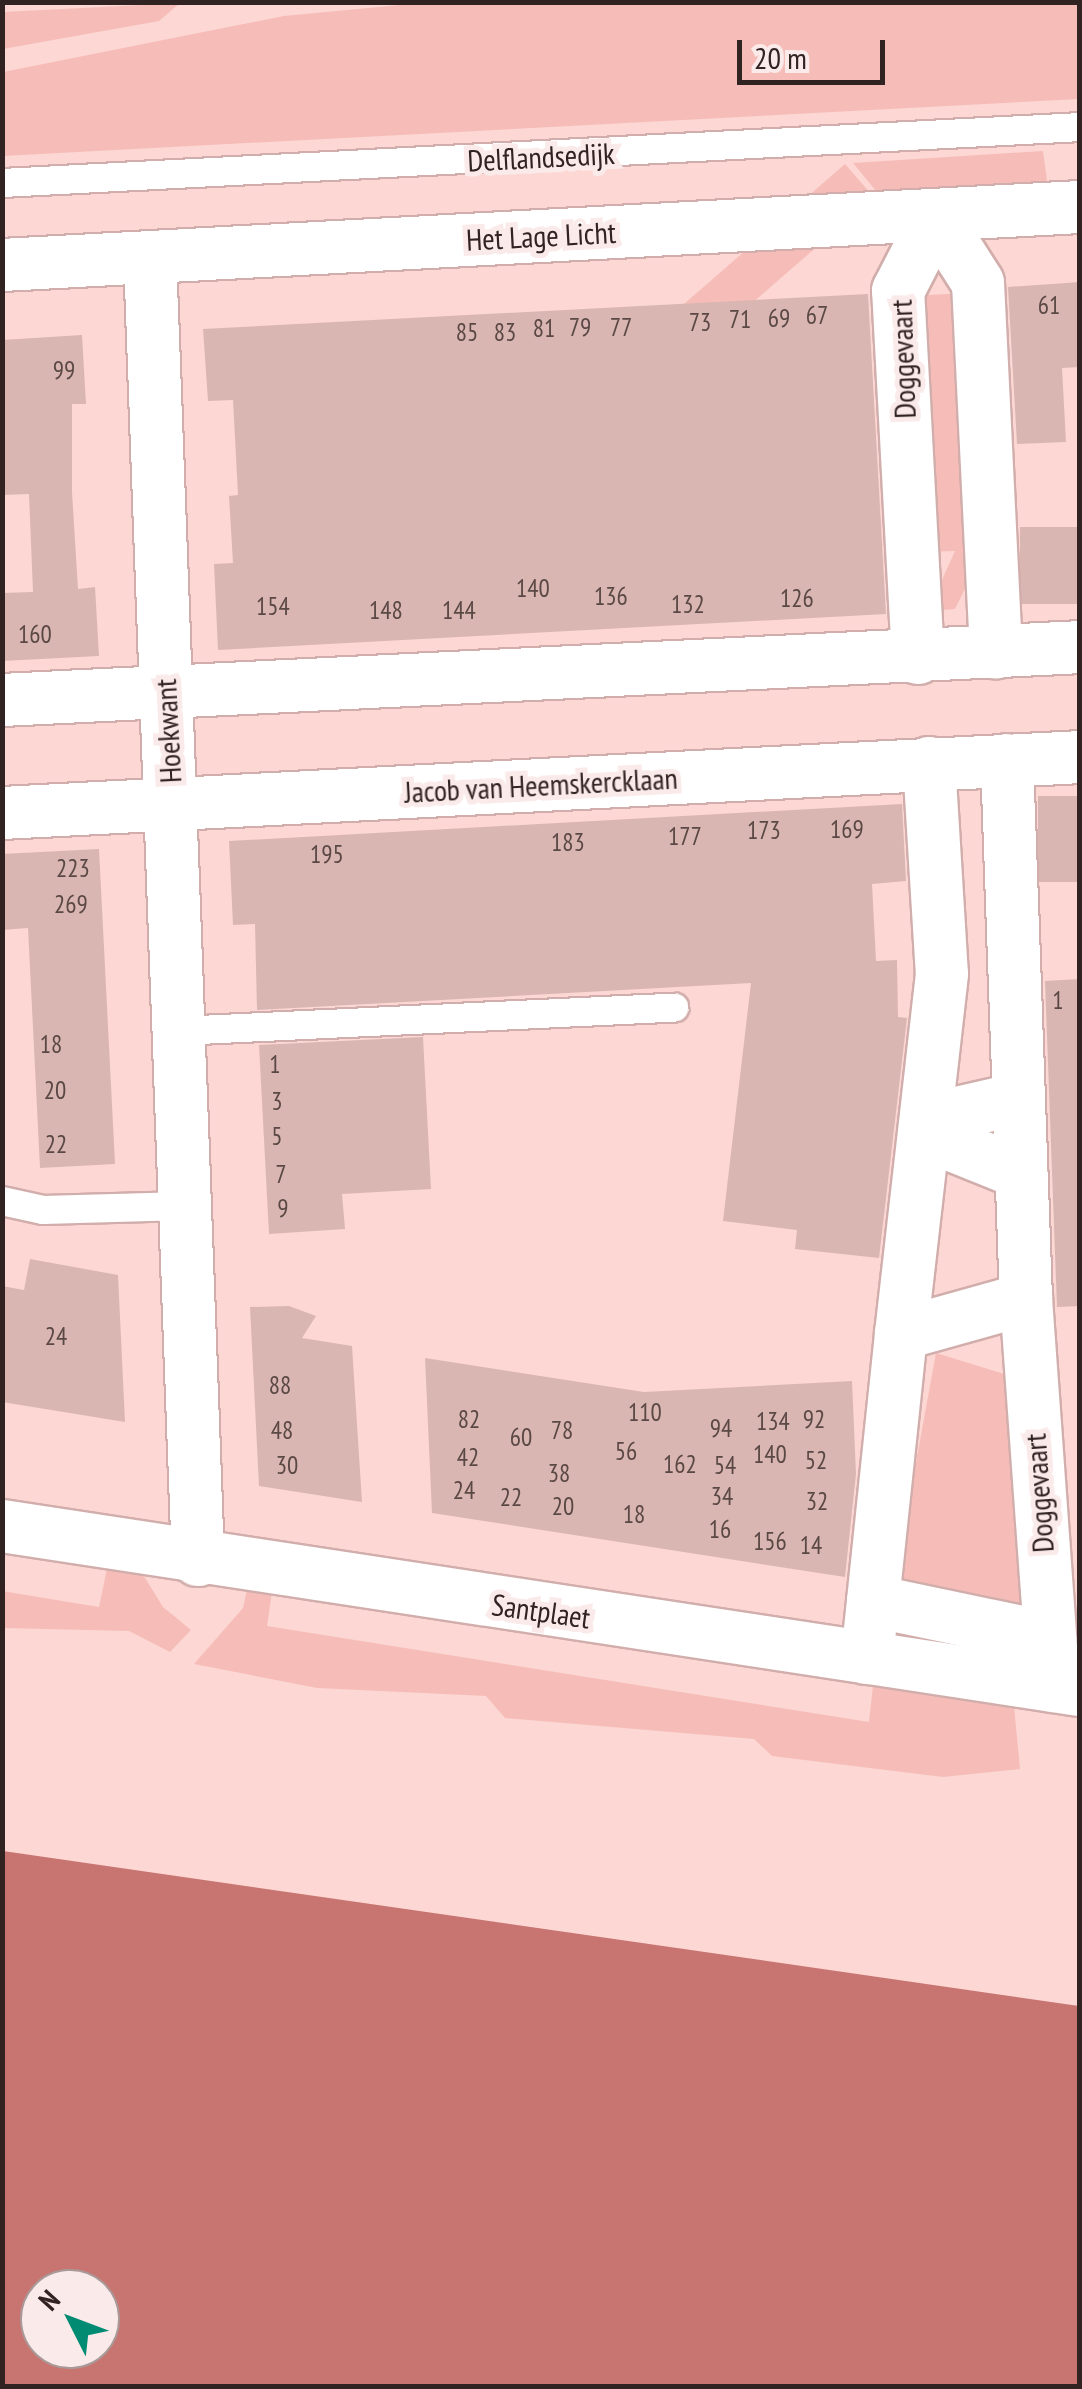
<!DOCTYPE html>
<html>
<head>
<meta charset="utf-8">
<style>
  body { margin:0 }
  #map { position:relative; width:1082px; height:2389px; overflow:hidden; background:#fcd7d4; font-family:"PT Sans Narrow",sans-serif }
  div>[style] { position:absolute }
  .green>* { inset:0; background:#f6bdb8; transform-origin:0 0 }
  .water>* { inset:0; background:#c87571 }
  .building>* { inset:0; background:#dab6b2; transform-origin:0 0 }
  .roads { filter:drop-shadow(2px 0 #d1aeab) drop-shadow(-2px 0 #d1aeab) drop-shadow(0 2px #d1aeab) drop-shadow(0 -2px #d1aeab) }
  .lane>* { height:28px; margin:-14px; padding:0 14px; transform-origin:14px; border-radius:14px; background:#fff }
  .street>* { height:52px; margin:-26px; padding:0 26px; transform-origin:26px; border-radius:26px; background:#fff }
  span { translate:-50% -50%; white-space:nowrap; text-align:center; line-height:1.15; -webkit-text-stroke:10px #faeae9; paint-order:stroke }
  .number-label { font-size:25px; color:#5a4845 }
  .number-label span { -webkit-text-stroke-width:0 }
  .street-label { font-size:30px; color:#302321 }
  .frame { position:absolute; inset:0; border:5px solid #302321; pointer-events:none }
  .north { position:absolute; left:20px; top:2269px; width:100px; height:100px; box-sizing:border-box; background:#faeae9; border:2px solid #a99a99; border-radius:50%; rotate:312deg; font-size:28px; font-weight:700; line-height:40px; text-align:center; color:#302321 }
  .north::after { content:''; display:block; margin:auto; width:35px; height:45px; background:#018b72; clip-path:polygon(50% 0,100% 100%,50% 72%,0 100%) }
  .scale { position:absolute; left:737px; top:40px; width:148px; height:45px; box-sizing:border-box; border:5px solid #302321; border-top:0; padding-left:12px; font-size:30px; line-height:35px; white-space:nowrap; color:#302321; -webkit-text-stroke:8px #faeae9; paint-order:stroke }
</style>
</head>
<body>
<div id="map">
  <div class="green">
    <div style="clip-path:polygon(431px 2px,1079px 3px,1079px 99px,3px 156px,3px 72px,284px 16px)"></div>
    <div style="clip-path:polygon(180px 3px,159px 21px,3px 49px,3px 12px)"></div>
    <div style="clip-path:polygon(1043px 151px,1048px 188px,881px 197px,853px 163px)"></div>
    <div style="left:845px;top:164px;width:44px;height:650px;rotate:49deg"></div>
    <div style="clip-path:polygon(965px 293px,971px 577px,955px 609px,928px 611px,955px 551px,924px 552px,910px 296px)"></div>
    <div style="clip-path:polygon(936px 1353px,1027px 1381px,1040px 1623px,893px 1588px)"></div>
    <div style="clip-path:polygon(108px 1564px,139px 1568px,163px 1607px,191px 1630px,170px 1652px,129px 1631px,3px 1628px,2px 1591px,99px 1607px)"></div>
    <div style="clip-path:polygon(248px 1585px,272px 1592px,267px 1626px,869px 1722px,873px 1685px,1014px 1706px,1020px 1769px,943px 1777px,772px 1756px,754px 1739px,505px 1718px,486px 1696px,317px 1688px,194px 1664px,243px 1608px)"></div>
  </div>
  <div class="water">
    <div style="clip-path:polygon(evenodd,3px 1851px,1079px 2006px,1079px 2386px,3px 2386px,3px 1851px,40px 2289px,100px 2289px,100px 2349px,40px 2349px,40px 2289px)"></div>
  </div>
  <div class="building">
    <div style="clip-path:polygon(1080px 282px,1080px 367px,1062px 368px,1066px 442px,1017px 444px,1008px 287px)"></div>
    <div style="clip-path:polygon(868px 294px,886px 614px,218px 650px,214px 564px,233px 563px,229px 496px,238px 495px,233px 400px,208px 401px,203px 329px)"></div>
    <div style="clip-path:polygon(82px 335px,86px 404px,72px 404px,72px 492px,78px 589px,95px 587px,99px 656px,2px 661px,2px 593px,33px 592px,29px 494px,2px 495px,2px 340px)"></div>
    <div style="left:1080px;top:527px;width:77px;height:60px;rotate:90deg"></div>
    <div style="left:1080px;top:796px;width:86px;height:42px;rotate:90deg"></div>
    <div style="clip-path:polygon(902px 804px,906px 881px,872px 884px,876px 961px,897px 960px,898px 1017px,907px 1018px,879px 1258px,795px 1249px,797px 1230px,723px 1221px,751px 983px,257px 1010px,255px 924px,233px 925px,229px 841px)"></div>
    <div style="clip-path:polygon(99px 849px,115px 1164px,40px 1168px,28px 928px,2px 930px,2px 854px)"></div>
    <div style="clip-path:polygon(1080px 979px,1080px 1306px,1057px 1307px,1045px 981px)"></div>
    <div style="clip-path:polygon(423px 1037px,431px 1189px,342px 1194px,345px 1229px,269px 1234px,259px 1045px)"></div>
    <div style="clip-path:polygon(30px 1259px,118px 1275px,125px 1422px,2px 1402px,2px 1286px,24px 1290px)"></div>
    <div style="clip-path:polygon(289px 1306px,316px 1316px,302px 1338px,352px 1346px,362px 1502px,259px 1486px,250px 1307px)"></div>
    <div style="clip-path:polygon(425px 1358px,644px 1392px,852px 1381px,856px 1474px,845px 1577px,432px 1513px)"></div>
  </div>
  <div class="roads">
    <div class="lane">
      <div style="left:2px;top:183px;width:1079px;rotate:-2.97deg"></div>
      <div style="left:178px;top:1031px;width:497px;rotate:-2.7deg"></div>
      <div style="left:2px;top:1201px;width:42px;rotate:12.4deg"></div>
      <div style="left:43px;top:1210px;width:142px;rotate:-1.6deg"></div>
    </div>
    <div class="street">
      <div style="left:150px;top:257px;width:1304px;rotate:87.89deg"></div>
      <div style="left:2px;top:265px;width:1080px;rotate:-3.08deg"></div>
      <div style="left:918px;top:658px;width:368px;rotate:-93.1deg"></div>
      <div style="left:898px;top:291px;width:83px;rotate:-62.8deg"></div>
      <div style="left:936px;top:217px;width:78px;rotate:57.5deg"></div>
      <div style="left:978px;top:283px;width:370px;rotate:87.2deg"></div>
      <div style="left:2px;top:700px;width:1079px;rotate:-2.81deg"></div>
      <div style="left:929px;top:763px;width:211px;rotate:86.5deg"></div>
      <div style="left:942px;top:974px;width:362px;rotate:96.5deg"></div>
      <div style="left:901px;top:1334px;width:130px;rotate:-15.6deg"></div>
      <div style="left:1026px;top:1299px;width:539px;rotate:-92.02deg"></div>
      <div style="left:2px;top:813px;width:1079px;rotate:-2.97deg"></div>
      <div style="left:926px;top:1120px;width:94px;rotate:-12.9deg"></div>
      <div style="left:924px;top:1134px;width:105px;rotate:21.9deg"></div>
      <div style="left:1026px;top:1299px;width:388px;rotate:85.9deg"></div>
      <div style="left:2px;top:1526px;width:1090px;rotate:8.65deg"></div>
      <div style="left:873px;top:1601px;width:181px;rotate:11.8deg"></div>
      <div style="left:867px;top:1658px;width:326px;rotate:-84deg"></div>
    </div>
  </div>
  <div class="number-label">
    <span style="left:1049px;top:305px">61</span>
    <span style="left:817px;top:315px">67</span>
    <span style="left:779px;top:318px">69</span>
    <span style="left:740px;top:319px">71</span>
    <span style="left:700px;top:322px">73</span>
    <span style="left:580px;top:327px">79</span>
    <span style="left:621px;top:327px">77</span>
    <span style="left:544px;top:328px">81</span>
    <span style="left:467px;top:332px">85</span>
    <span style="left:505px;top:332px">83</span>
    <span style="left:64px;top:370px">99</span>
    <span style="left:533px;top:588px">140</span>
    <span style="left:611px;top:596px">136</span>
    <span style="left:797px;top:598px">126</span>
    <span style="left:688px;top:604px">132</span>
    <span style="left:273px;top:606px">154</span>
    <span style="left:386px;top:610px">148</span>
    <span style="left:459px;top:610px">144</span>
    <span style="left:35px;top:634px">160</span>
    <span style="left:847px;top:829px">169</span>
    <span style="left:764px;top:830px">173</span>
    <span style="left:685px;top:836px">177</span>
    <span style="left:568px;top:842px">183</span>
    <span style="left:327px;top:854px">195</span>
    <span style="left:73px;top:868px">223</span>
    <span style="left:71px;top:904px">269</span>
    <span style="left:1058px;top:1000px">1</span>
    <span style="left:51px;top:1044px">18</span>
    <span style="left:275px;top:1064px">1</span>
    <span style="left:55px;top:1090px">20</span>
    <span style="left:277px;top:1101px">3</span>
    <span style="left:277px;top:1136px">5</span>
    <span style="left:56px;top:1144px">22</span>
    <span style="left:281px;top:1174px">7</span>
    <span style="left:283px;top:1208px">9</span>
    <span style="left:56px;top:1336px">24</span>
    <span style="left:280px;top:1385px">88</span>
    <span style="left:645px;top:1412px">110</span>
    <span style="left:469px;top:1419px">82</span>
    <span style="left:814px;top:1419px">92</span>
    <span style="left:773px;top:1421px">134</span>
    <span style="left:721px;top:1428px">94</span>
    <span style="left:282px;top:1430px">48</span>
    <span style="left:562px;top:1430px">78</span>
    <span style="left:521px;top:1437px">60</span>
    <span style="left:626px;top:1451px">56</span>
    <span style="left:770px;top:1454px">140</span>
    <span style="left:468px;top:1457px">42</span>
    <span style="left:816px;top:1460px">52</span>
    <span style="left:680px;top:1464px">162</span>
    <span style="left:287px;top:1465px">30</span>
    <span style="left:725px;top:1465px">54</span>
    <span style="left:559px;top:1473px">38</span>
    <span style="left:464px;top:1490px">24</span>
    <span style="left:722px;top:1496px">34</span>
    <span style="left:511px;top:1497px">22</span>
    <span style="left:817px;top:1501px">32</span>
    <span style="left:563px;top:1506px">20</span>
    <span style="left:634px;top:1514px">18</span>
    <span style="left:720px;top:1529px">16</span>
    <span style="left:770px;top:1541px">156</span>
    <span style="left:811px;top:1545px">14</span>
  </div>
  <div class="street-label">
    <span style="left:541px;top:157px;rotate:-3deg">Delflandsedijk</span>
    <span style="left:541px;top:236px;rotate:-3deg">Het Lage Licht</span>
    <span style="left:903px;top:359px;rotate:-92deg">Doggevaart</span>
    <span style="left:168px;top:731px;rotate:-93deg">Hoekwant</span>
    <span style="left:541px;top:785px;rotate:-3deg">Jacob van Heemskercklaan</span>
    <span style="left:1039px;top:1493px;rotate:-94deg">Doggevaart</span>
    <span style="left:541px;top:1611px;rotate:8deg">Santplaet</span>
  </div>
  <div class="frame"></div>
  <div class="north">N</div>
  <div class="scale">20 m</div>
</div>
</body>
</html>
